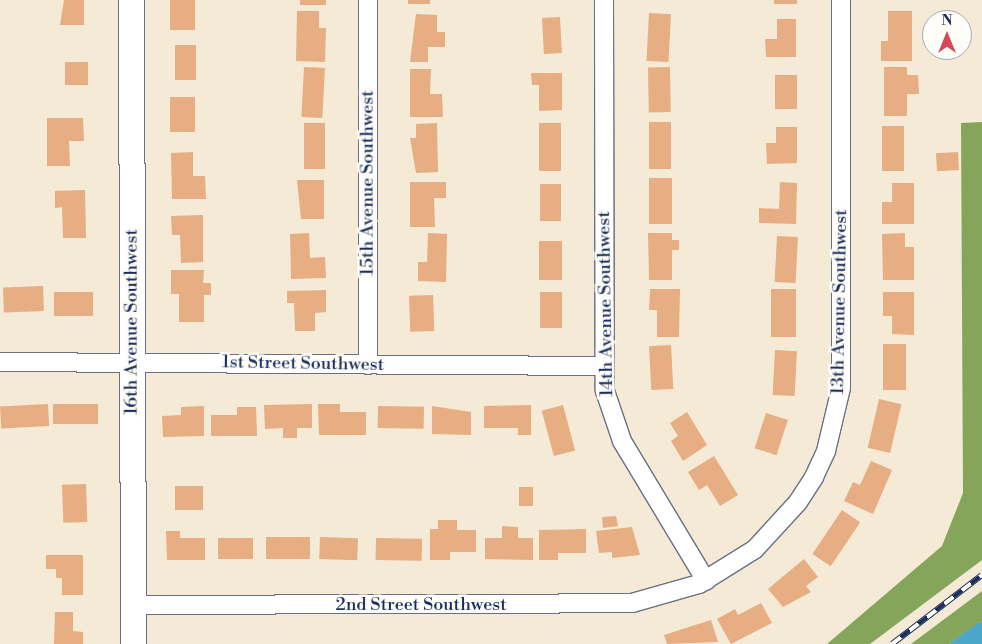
<!DOCTYPE html>
<html>
<head>
<meta charset="utf-8">
<style>
  body { margin:0 }
  #map { position:relative; width:982px; height:644px; overflow:hidden; background:#f5ead5; font-family:"Libre Bodoni",serif }
  div>[style] { position:absolute }
  .forest>* { inset:0; background:#85a55a }
  .water>* { inset:0; background:#4ba7c9 }
  .building>* { inset:0; background:#e6ae82; transform-origin:0 0 }
  .roads { filter:drop-shadow(1px 0 #677088) drop-shadow(-1px 0 #677088) drop-shadow(0 1px #677088) drop-shadow(0 -1px #677088) }
  .street>* { height:18px; margin:-9px; padding:0 9px; transform-origin:9px; border-radius:9px; background:#fff }
  .secondary>* { height:25px; margin:-12.5px; padding:0 12.5px; transform-origin:12.5px; border-radius:12.5px; background:#fff }
  .rail>* { height:5.5px; margin-top:-2.75px; transform-origin:0; background:repeating-linear-gradient(90deg,#fdfcf7 0 11px,#1b2f5e 0 22px); box-sizing:border-box; border-block:1px solid #1b2f5e }
  span { translate:-50% -50%; white-space:nowrap; text-align:center; line-height:1.15; -webkit-text-stroke:5px #fdfcf7; paint-order:stroke }
  .street-label { font-size:18px; color:#1b2f5e }
  .north { position:absolute; left:922px; top:10px; width:50px; height:50px; box-sizing:border-box; background:#fdfcf7; border:1px solid #a3aaba; border-radius:50%; rotate:0deg; font-size:14px; font-weight:700; line-height:20px; text-align:center; color:#1b2f5e }
  .north::after { content:''; display:block; margin:auto; width:18px; height:22px; background:#d1495b; clip-path:polygon(50% 0,100% 100%,50% 72%,0 100%) }
</style>
</head>
<body>
<div id="map">
  <div class="forest">
    <div style="clip-path:polygon(982px 122px,982px 560px,870px 644px,827px 644px,942px 546px,963px 493px,961px 123px)"></div>
    <div style="clip-path:polygon(982px 591px,982px 621px,949px 644px,911px 644px)"></div>
  </div>
  <div class="water">
    <div style="clip-path:polygon(982px 621px,982px 644px,949px 644px,968px 630px)"></div>
  </div>
  <div class="building">
    <div style="clip-path:polygon(64px 0,84px 0,84px 25px,60px 25px)"></div>
    <div style="left:170px;top:0;width:25px;height:30px"></div>
    <div style="left:300px;top:0;width:26px;height:5px"></div>
    <div style="left:408px;top:0;width:22px;height:4px"></div>
    <div style="left:774px;top:0;width:23px;height:4px"></div>
    <div style="clip-path:polygon(297px 11px,319px 11px,319px 28px,326px 28px,325px 62px,296px 61px)"></div>
    <div style="clip-path:polygon(888px 11px,912px 11px,912px 61px,881px 61px,881px 41px,888px 41px)"></div>
    <div style="left:649px;top:13px;width:22px;height:48px;rotate:3deg"></div>
    <div style="clip-path:polygon(416px 14px,437px 15px,437px 32px,445px 32px,445px 47px,428px 47px,428px 62px,410px 62px)"></div>
    <div style="left:560px;top:17px;width:36px;height:18px;rotate:87deg"></div>
    <div style="clip-path:polygon(777px 19px,796px 19px,796px 57px,766px 57px,765px 39px,777px 39px)"></div>
    <div style="left:175px;top:45px;width:21px;height:35px"></div>
    <div style="left:65px;top:62px;width:23px;height:23px"></div>
    <div style="left:304px;top:67px;width:21px;height:50px;rotate:3deg"></div>
    <div style="left:670px;top:67px;width:45px;height:22px;rotate:89deg"></div>
    <div style="clip-path:polygon(884px 67px,907px 67px,907px 75px,918px 75px,919px 94px,907px 94px,907px 116px,884px 116px)"></div>
    <div style="clip-path:polygon(410px 69px,431px 69px,430px 94px,442px 94px,443px 117px,410px 117px)"></div>
    <div style="clip-path:polygon(531px 73px,562px 73px,562px 110px,539px 111px,539px 85px,532px 85px)"></div>
    <div style="left:775px;top:75px;width:22px;height:34px"></div>
    <div style="left:195px;top:97px;width:35px;height:25px;rotate:90deg"></div>
    <div style="clip-path:polygon(47px 118px,83px 118px,84px 141px,69px 141px,70px 166px,47px 166px)"></div>
    <div style="left:649px;top:122px;width:22px;height:47px"></div>
    <div style="left:304px;top:123px;width:21px;height:46px"></div>
    <div style="clip-path:polygon(437px 123px,438px 172px,416px 173px,410px 138px,416px 138px,416px 124px)"></div>
    <div style="left:561px;top:123px;width:48px;height:22px;rotate:90deg"></div>
    <div style="left:882px;top:126px;width:22px;height:45px"></div>
    <div style="clip-path:polygon(776px 127px,797px 127px,797px 163px,767px 164px,766px 143px,776px 143px)"></div>
    <div style="clip-path:polygon(193px 152px,193px 176px,205px 176px,206px 199px,172px 199px,171px 153px)"></div>
    <div style="left:958px;top:152px;width:18px;height:22px;rotate:87deg"></div>
    <div style="left:649px;top:178px;width:23px;height:46px"></div>
    <div style="clip-path:polygon(297px 180px,324px 180px,324px 219px,301px 219px)"></div>
    <div style="clip-path:polygon(410px 182px,446px 182px,446px 198px,434px 198px,435px 227px,410px 227px)"></div>
    <div style="clip-path:polygon(780px 182px,797px 183px,796px 224px,759px 223px,759px 208px,779px 209px)"></div>
    <div style="clip-path:polygon(892px 183px,914px 183px,914px 224px,882px 224px,882px 202px,892px 202px)"></div>
    <div style="left:540px;top:184px;width:21px;height:37px"></div>
    <div style="clip-path:polygon(85px 190px,86px 238px,63px 238px,62px 207px,55px 208px,55px 191px)"></div>
    <div style="clip-path:polygon(203px 215px,203px 262px,181px 263px,180px 235px,172px 235px,171px 216px)"></div>
    <div style="clip-path:polygon(309px 233px,310px 258px,325px 257px,326px 278px,291px 279px,290px 234px)"></div>
    <div style="clip-path:polygon(428px 233px,447px 234px,446px 282px,418px 281px,418px 262px,427px 262px)"></div>
    <div style="clip-path:polygon(648px 233px,672px 233px,672px 240px,679px 240px,679px 250px,672px 250px,672px 280px,649px 280px)"></div>
    <div style="clip-path:polygon(905px 233px,905px 247px,914px 247px,914px 280px,883px 280px,882px 234px)"></div>
    <div style="left:777px;top:236px;width:21px;height:46px;rotate:3deg"></div>
    <div style="left:539px;top:241px;width:23px;height:39px"></div>
    <div style="clip-path:polygon(171px 270px,204px 270px,203px 283px,211px 283px,211px 295px,204px 295px,204px 322px,179px 322px,179px 294px,171px 294px)"></div>
    <div style="left:43px;top:286px;width:25px;height:40px;rotate:88deg"></div>
    <div style="clip-path:polygon(650px 289px,680px 289px,679px 337px,657px 337px,657px 310px,649px 310px)"></div>
    <div style="left:771px;top:289px;width:25px;height:48px"></div>
    <div style="clip-path:polygon(326px 290px,326px 312px,315px 313px,315px 331px,295px 331px,294px 303px,287px 303px,287px 291px)"></div>
    <div style="left:54px;top:292px;width:39px;height:24px"></div>
    <div style="left:540px;top:292px;width:22px;height:36px"></div>
    <div style="clip-path:polygon(883px 292px,914px 292px,914px 335px,892px 334px,892px 316px,883px 316px)"></div>
    <div style="left:433px;top:295px;width:36px;height:24px;rotate:88deg"></div>
    <div style="left:883px;top:344px;width:23px;height:46px"></div>
    <div style="left:671px;top:345px;width:44px;height:22px;rotate:87deg"></div>
    <div style="left:775px;top:350px;width:22px;height:45px;rotate:3deg"></div>
    <div style="left:879px;top:399px;width:23px;height:50px;rotate:13deg"></div>
    <div style="left:48px;top:404px;width:22px;height:48px;rotate:87deg"></div>
    <div style="left:98px;top:404px;width:20px;height:45px;rotate:90deg"></div>
    <div style="clip-path:polygon(312px 404px,312px 428px,297px 428px,297px 438px,283px 438px,283px 428px,265px 429px,264px 405px)"></div>
    <div style="clip-path:polygon(318px 404px,340px 404px,340px 412px,366px 412px,366px 435px,319px 435px)"></div>
    <div style="clip-path:polygon(531px 405px,531px 435px,518px 435px,518px 428px,484px 428px,484px 406px)"></div>
    <div style="left:563px;top:405px;width:47px;height:22px;rotate:75deg"></div>
    <div style="clip-path:polygon(204px 406px,204px 436px,163px 437px,162px 416px,181px 415px,181px 407px)"></div>
    <div style="left:378px;top:406px;width:46px;height:22px;rotate:1deg"></div>
    <div style="clip-path:polygon(432px 406px,471px 412px,471px 435px,432px 434px)"></div>
    <div style="clip-path:polygon(237px 407px,256px 407px,257px 436px,211px 436px,211px 415px,237px 415px)"></div>
    <div style="clip-path:polygon(687px 412px,707px 445px,683px 461px,671px 441px,678px 436px,670px 423px)"></div>
    <div style="left:766px;top:413px;width:23px;height:37px;rotate:18deg"></div>
    <div style="clip-path:polygon(714px 456px,738px 495px,720px 506px,707px 485px,699px 490px,688px 472px)"></div>
    <div style="clip-path:polygon(871px 461px,892px 470px,873px 514px,844px 501px,853px 482px,860px 485px)"></div>
    <div style="left:86px;top:484px;width:38px;height:24px;rotate:88deg"></div>
    <div style="left:175px;top:486px;width:28px;height:24px"></div>
    <div style="left:519px;top:487px;width:14px;height:19px"></div>
    <div style="left:842px;top:510px;width:22px;height:53px;rotate:34deg"></div>
    <div style="clip-path:polygon(616px 516px,618px 526px,603px 528px,602px 517px)"></div>
    <div style="clip-path:polygon(438px 520px,457px 520px,457px 530px,476px 530px,476px 552px,450px 552px,450px 560px,430px 560px,430px 529px,438px 529px)"></div>
    <div style="clip-path:polygon(502px 526px,518px 527px,518px 538px,533px 538px,533px 560px,485px 559px,485px 538px,502px 538px)"></div>
    <div style="clip-path:polygon(632px 527px,640px 555px,612px 558px,612px 552px,599px 553px,596px 531px)"></div>
    <div style="clip-path:polygon(586px 529px,586px 553px,558px 553px,558px 560px,539px 560px,539px 530px)"></div>
    <div style="clip-path:polygon(166px 531px,180px 531px,180px 538px,205px 538px,205px 560px,167px 560px)"></div>
    <div style="left:310px;top:537px;width:22px;height:44px;rotate:90deg"></div>
    <div style="left:320px;top:537px;width:38px;height:22px;rotate:2deg"></div>
    <div style="left:253px;top:538px;width:21px;height:35px;rotate:90deg"></div>
    <div style="left:376px;top:538px;width:46px;height:22px;rotate:1deg"></div>
    <div style="clip-path:polygon(46px 555px,83px 555px,83px 595px,62px 595px,62px 578px,56px 578px,56px 569px,46px 569px)"></div>
    <div style="clip-path:polygon(804px 559px,818px 577px,806px 586px,811px 592px,783px 607px,768px 589px)"></div>
    <div style="clip-path:polygon(761px 603px,772px 623px,731px 644px,717px 619px,735px 609px,738px 615px)"></div>
    <div style="clip-path:polygon(55px 612px,73px 612px,73px 631px,83px 632px,83px 644px,54px 644px)"></div>
    <div style="clip-path:polygon(711px 620px,718px 642px,667px 644px,664px 635px)"></div>
  </div>
  <div class="roads">
    <div class="street">
      <div style="left:368px;top:0;width:365px;rotate:90deg"></div>
      <div style="left:604px;top:0;width:391px;rotate:89.9deg"></div>
      <div style="left:605px;top:391px;width:53px;rotate:71.2deg"></div>
      <div style="left:622px;top:441px;width:163px;rotate:59deg"></div>
      <div style="left:0;top:362px;width:605px;rotate:0.38deg"></div>
      <div style="left:133px;top:605px;width:499px;rotate:-0.2deg"></div>
      <div style="left:632px;top:603px;width:70px;rotate:-15.8deg"></div>
      <div style="left:699px;top:584px;width:66px;rotate:-32deg"></div>
      <div style="left:755px;top:549px;width:64px;rotate:-47.5deg"></div>
      <div style="left:798px;top:502px;width:30px;rotate:-57deg"></div>
      <div style="left:814px;top:477px;width:29px;rotate:-65deg"></div>
      <div style="left:826px;top:451px;width:65px;rotate:-76.6deg"></div>
      <div style="left:841px;top:388px;width:388px;rotate:-90deg"></div>
    </div>
    <div class="secondary">
      <div style="left:131px;top:0;width:644px;rotate:89.82deg"></div>
    </div>
  </div>
  <div class="rail">
    <div style="left:892px;top:644px;width:113px;rotate:-37.5deg"></div>
  </div>
  <div class="street-label">
    <span style="left:368px;top:183px;rotate:-90deg">15th Avenue Southwest</span>
    <span style="left:840px;top:302px;rotate:-89deg">13th Avenue Southwest</span>
    <span style="left:606px;top:304px;rotate:-91deg">14th Avenue Southwest</span>
    <span style="left:132px;top:322px;rotate:-90deg">16th Avenue Southwest</span>
    <span style="left:303px;top:364px;rotate:1deg">1st Street Southwest</span>
    <span style="left:421px;top:605px">2nd Street Southwest</span>
  </div>
  <div class="north">N</div>
</div>
</body>
</html>
